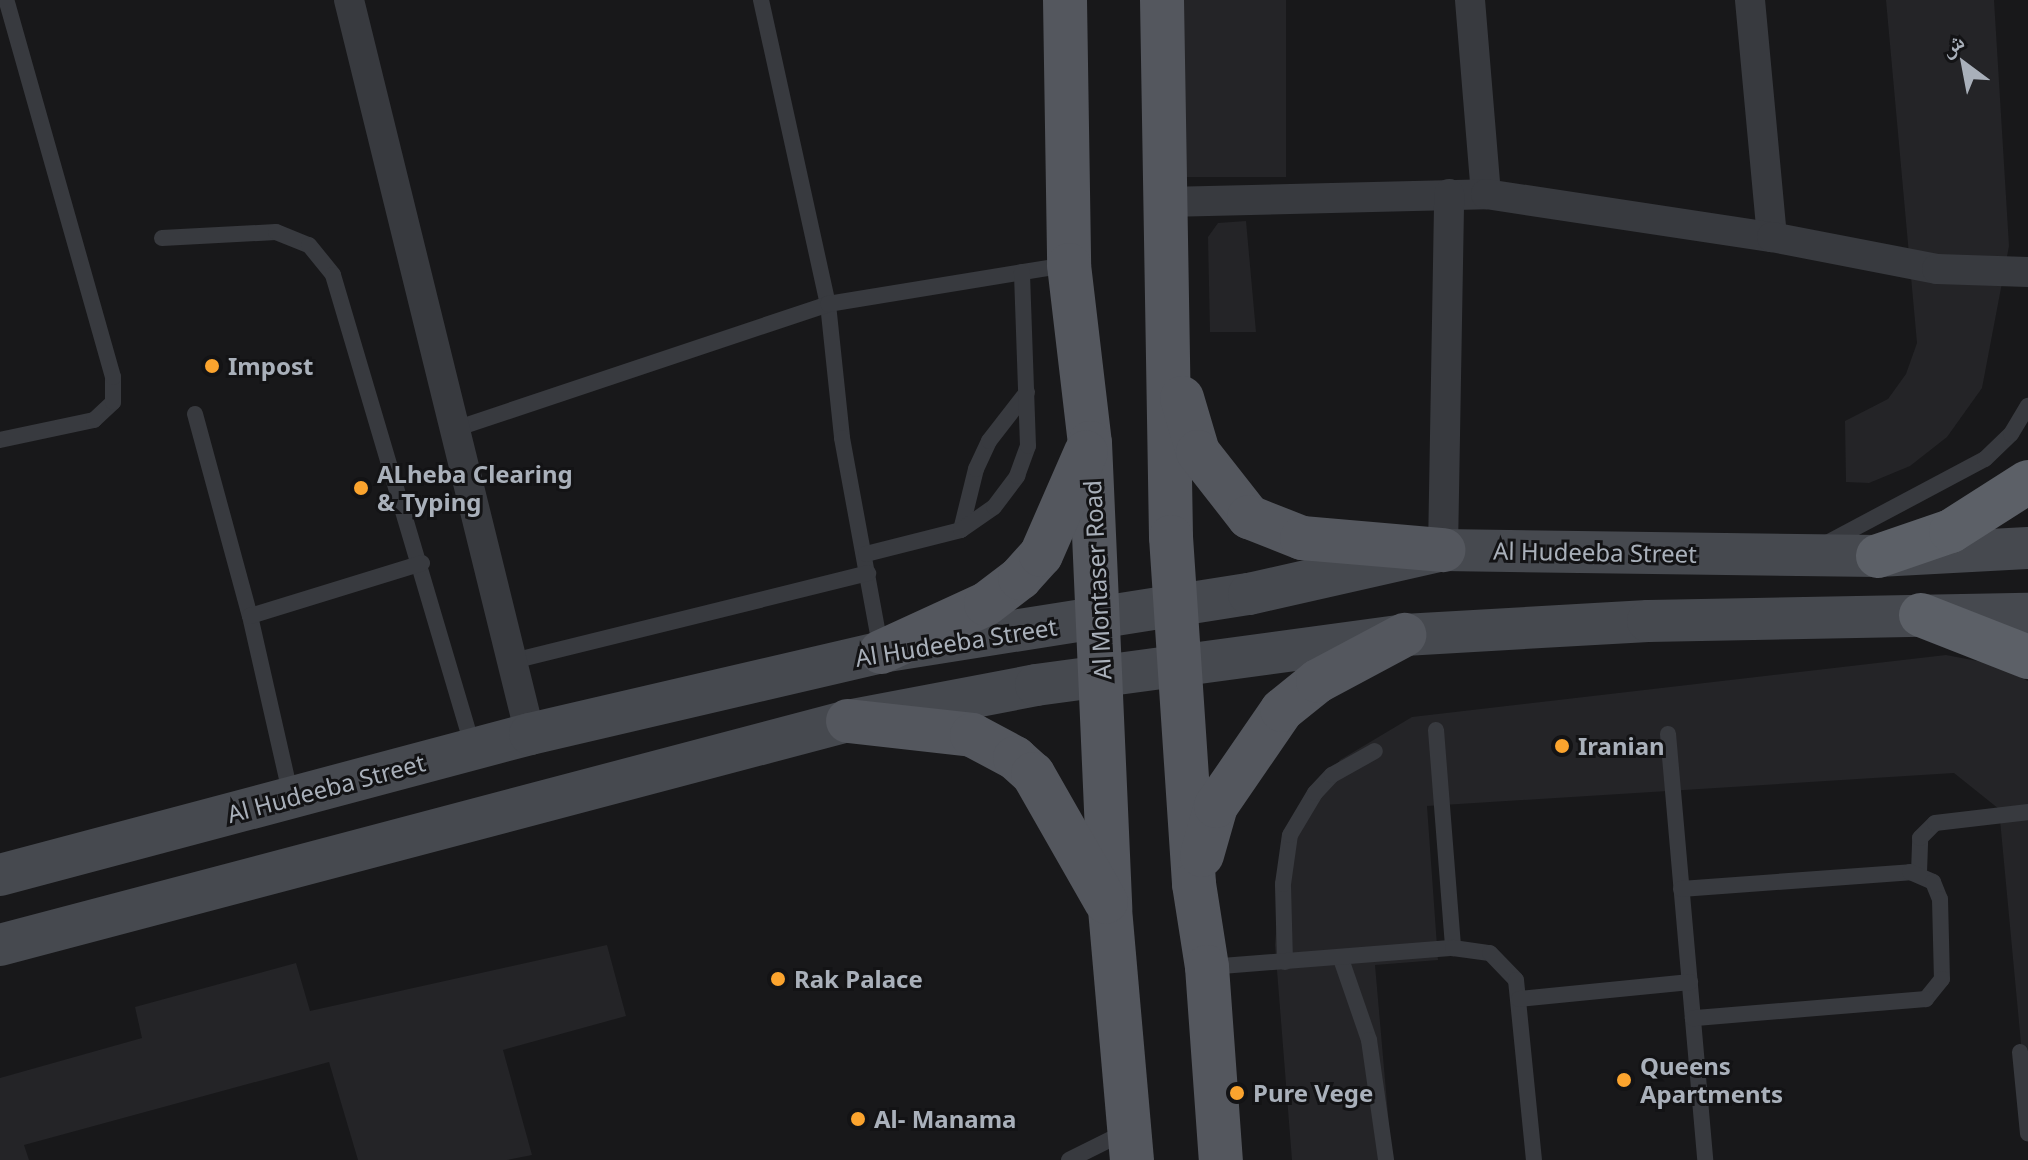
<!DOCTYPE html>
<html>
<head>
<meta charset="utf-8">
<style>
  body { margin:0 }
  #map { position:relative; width:2028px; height:1160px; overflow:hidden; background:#18181a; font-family:"Noto Sans","Noto Naskh Arabic",sans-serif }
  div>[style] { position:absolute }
  .built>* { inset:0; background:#242427; transform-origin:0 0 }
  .service>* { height:16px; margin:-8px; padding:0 8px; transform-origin:8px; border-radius:8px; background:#383a3f }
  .minor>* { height:30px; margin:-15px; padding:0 15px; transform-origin:15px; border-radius:15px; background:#383a3f }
  .secondary>* { height:42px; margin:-21px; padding:0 21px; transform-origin:21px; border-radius:21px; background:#46494f }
  .primary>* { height:44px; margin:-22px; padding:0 22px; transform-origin:22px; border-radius:22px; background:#54575e }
  .trunk>* { height:44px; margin:-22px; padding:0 22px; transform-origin:22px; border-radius:22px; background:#5c6067 }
  .dots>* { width:22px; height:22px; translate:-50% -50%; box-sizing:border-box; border:4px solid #131315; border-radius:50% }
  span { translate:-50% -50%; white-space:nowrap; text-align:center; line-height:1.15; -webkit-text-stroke:6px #131315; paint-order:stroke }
  .poi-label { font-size:24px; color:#a9b0ba; font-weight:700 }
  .left { translate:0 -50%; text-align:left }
  .street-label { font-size:24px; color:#a9b0ba }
  .north { position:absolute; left:1924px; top:24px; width:80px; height:80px; -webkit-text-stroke:6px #131315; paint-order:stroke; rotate:328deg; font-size:22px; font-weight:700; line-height:32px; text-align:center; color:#a9b0ba }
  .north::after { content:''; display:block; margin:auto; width:28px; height:36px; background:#a9b0ba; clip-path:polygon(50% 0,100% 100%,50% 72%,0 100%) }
</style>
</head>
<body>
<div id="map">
  <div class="built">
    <div style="left:1178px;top:0;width:108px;height:177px"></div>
    <div style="clip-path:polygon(1886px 0,1994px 0,2009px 246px,1982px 388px,1947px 437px,1910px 466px,1869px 483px,1846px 482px,1845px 421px,1888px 399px,1906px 374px,1917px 343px)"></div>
    <div style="clip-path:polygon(1246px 221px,1256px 332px,1210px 332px,1208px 237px,1218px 223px)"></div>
    <div style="clip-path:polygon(1946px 655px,1988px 663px,2028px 681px,2028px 1118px,1999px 809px,1954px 773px,1427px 806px,1438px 960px,1375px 965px,1392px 1160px,1292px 1160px,1275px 945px,1281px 874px,1299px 821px,1340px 760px,1412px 717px)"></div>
    <div style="clip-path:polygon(607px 945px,626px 1016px,503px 1050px,532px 1155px,507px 1160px,358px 1160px,329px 1062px,24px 1145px,29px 1160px,0 1160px,0 1078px,142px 1038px,135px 1007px,296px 963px,310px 1011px)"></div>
  </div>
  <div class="service">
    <div style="left:761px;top:0;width:311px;rotate:77.6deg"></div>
    <div style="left:828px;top:304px;width:135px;rotate:84deg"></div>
    <div style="left:842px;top:438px;width:217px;rotate:79.6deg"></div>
    <div style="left:162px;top:238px;width:114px;rotate:-3deg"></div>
    <div style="left:276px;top:232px;width:35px;rotate:22deg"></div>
    <div style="left:309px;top:245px;width:38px;rotate:51deg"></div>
    <div style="left:333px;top:275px;width:493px;rotate:73.5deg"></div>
    <div style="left:195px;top:414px;width:209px;rotate:74.8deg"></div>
    <div style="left:250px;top:616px;width:185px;rotate:77.2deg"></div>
    <div style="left:455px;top:429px;width:393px;rotate:-18.5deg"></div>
    <div style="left:828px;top:304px;width:241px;rotate:-9.3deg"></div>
    <div style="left:0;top:440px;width:96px;rotate:-12deg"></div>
    <div style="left:94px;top:420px;width:26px;rotate:-43deg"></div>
    <div style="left:113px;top:402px;width:25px;rotate:-90deg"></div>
    <div style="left:113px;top:377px;width:392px;rotate:-105.8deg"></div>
    <div style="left:961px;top:530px;width:63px;rotate:-76.2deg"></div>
    <div style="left:976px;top:469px;width:31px;rotate:-65deg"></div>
    <div style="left:989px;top:441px;width:62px;rotate:-52.2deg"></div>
    <div style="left:1825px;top:544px;width:181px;rotate:-28deg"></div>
    <div style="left:1985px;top:459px;width:36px;rotate:-44deg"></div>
    <div style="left:2011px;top:434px;width:33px;rotate:-59deg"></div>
    <div style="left:866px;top:554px;width:98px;rotate:-14.2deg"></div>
    <div style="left:961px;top:530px;width:40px;rotate:-34.9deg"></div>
    <div style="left:994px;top:507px;width:39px;rotate:-53deg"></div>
    <div style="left:1017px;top:476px;width:32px;rotate:-70deg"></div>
    <div style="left:1028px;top:446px;width:174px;rotate:-92deg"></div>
    <div style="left:250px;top:616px;width:180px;rotate:-17.1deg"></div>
    <div style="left:513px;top:661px;width:366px;rotate:-13.9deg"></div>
    <div style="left:1436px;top:730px;width:219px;rotate:85.5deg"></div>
    <div style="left:1668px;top:734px;width:428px;rotate:85deg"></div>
    <div style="left:1919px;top:873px;width:35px;rotate:-88deg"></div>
    <div style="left:1920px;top:838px;width:21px;rotate:-45deg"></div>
    <div style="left:1935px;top:823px;width:94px;rotate:-6.7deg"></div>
    <div style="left:1681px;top:889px;width:230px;rotate:-4.2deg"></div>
    <div style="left:1910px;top:872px;width:25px;rotate:23deg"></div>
    <div style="left:1933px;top:882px;width:18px;rotate:68deg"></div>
    <div style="left:1940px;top:899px;width:80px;rotate:88.6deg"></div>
    <div style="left:1942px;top:979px;width:26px;rotate:129deg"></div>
    <div style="left:1926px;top:999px;width:234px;rotate:175.3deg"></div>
    <div style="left:1341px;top:959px;width:86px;rotate:70.9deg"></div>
    <div style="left:1369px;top:1040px;width:121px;rotate:81.9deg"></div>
    <div style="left:1285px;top:962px;width:78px;rotate:-91.5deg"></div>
    <div style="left:1283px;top:884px;width:49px;rotate:-81.9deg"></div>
    <div style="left:1290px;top:835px;width:49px;rotate:-59.2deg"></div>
    <div style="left:1315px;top:793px;width:25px;rotate:-47deg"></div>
    <div style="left:1332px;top:775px;width:49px;rotate:-29.2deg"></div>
    <div style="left:1209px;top:967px;width:245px;rotate:-4.5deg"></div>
    <div style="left:1453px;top:948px;width:37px;rotate:8deg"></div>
    <div style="left:1490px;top:953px;width:37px;rotate:46deg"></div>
    <div style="left:1516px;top:980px;width:181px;rotate:84.3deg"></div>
    <div style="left:1519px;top:999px;width:172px;rotate:-5.7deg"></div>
    <div style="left:2020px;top:1052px;width:82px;rotate:84.4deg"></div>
    <div style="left:1069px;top:1160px;width:63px;rotate:-26.6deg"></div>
  </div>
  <div class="minor">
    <div style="left:349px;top:0;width:756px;rotate:76.15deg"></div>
    <div style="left:1470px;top:0;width:195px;rotate:85.3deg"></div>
    <div style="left:1750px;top:0;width:238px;rotate:84.7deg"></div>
    <div style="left:1166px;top:202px;width:320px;rotate:-1.4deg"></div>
    <div style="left:1486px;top:194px;width:289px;rotate:8.6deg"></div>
    <div style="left:1772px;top:237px;width:168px;rotate:11deg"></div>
    <div style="left:1937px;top:269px;width:91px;rotate:1.9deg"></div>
    <div style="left:1443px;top:550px;width:356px;rotate:-89deg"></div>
  </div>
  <div class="secondary">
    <div style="left:0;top:875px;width:548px;rotate:-14.9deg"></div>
    <div style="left:530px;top:734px;width:360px;rotate:-13.1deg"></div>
    <div style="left:881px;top:652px;width:373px;rotate:-9deg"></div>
    <div style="left:1249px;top:594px;width:199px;rotate:-12.8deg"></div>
    <div style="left:1443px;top:550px;width:435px;rotate:0.8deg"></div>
    <div style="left:1878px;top:556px;width:150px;rotate:-3.1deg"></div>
    <div style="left:0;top:945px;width:877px;rotate:-14.8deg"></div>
    <div style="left:848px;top:721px;width:191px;rotate:-10.8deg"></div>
    <div style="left:1036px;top:685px;width:371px;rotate:-7.7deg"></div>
    <div style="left:1404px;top:635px;width:244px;rotate:-3.3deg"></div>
    <div style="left:1648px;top:621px;width:380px;rotate:-1.1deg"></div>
  </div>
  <div class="primary">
    <div style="left:1065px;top:0;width:265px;rotate:89.1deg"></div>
    <div style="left:1069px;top:265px;width:179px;rotate:83.3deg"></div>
    <div style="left:1090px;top:443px;width:466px;rotate:87.5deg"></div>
    <div style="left:1110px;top:909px;width:252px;rotate:85deg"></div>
    <div style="left:1162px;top:0;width:537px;rotate:89.04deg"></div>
    <div style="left:1171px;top:537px;width:348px;rotate:86.2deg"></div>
    <div style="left:1194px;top:884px;width:84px;rotate:81.1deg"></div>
    <div style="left:1207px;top:967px;width:194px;rotate:85.9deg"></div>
    <div style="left:1182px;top:398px;width:56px;rotate:73.5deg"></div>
    <div style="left:1198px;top:452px;width:83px;rotate:51.9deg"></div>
    <div style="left:1249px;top:517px;width:57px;rotate:21.6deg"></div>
    <div style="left:1302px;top:538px;width:142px;rotate:4.9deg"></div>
    <div style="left:881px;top:652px;width:115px;rotate:-24.6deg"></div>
    <div style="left:986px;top:604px;width:43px;rotate:-37.4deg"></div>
    <div style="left:1020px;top:578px;width:31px;rotate:-48deg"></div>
    <div style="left:1041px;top:555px;width:112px;rotate:-66.4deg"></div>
    <div style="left:848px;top:721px;width:125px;rotate:6.4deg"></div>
    <div style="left:972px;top:735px;width:49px;rotate:28.1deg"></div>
    <div style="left:1015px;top:758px;width:24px;rotate:42deg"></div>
    <div style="left:1033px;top:774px;width:147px;rotate:60.3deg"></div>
    <div style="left:1202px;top:855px;width:51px;rotate:-74.1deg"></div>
    <div style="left:1216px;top:806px;width:116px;rotate:-55.5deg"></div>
    <div style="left:1282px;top:710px;width:46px;rotate:-38.9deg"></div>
    <div style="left:1318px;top:681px;width:98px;rotate:-28.1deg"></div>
  </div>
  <div class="trunk">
    <div style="left:1878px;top:556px;width:77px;rotate:-18.9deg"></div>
    <div style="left:1951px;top:531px;width:91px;rotate:-32.5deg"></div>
    <div style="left:1921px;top:615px;width:115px;rotate:21.4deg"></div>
  </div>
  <div class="dots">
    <div style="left:212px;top:366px;background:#fba42e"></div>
    <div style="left:361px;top:488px;background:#fba42e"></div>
    <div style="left:1562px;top:746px;background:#fba42e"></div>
    <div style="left:778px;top:979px;background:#fba42e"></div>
    <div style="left:1624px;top:1080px;background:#fba42e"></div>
    <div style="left:1237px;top:1093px;background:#fba42e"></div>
    <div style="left:858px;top:1119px;background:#fba42e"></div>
  </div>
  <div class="poi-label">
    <span class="left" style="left:228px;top:366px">Impost</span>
    <span class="left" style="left:377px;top:488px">ALheba Clearing<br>&amp; Typing</span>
    <span class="left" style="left:1578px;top:746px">Iranian</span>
    <span class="left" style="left:794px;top:979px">Rak Palace</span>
    <span class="left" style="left:1640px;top:1080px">Queens<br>Apartments</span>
    <span class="left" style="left:1253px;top:1093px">Pure Vege</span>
    <span class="left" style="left:874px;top:1119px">Al- Manama</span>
  </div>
  <div class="street-label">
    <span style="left:1595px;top:552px;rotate:1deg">Al Hudeeba Street</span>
    <span style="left:1097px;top:580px;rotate:-93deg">Al Montaser Road</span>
    <span style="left:956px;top:642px;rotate:-9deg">Al Hudeeba Street</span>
    <span style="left:326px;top:788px;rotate:-15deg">Al Hudeeba Street</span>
  </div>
  <div class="north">ش</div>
</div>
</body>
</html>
